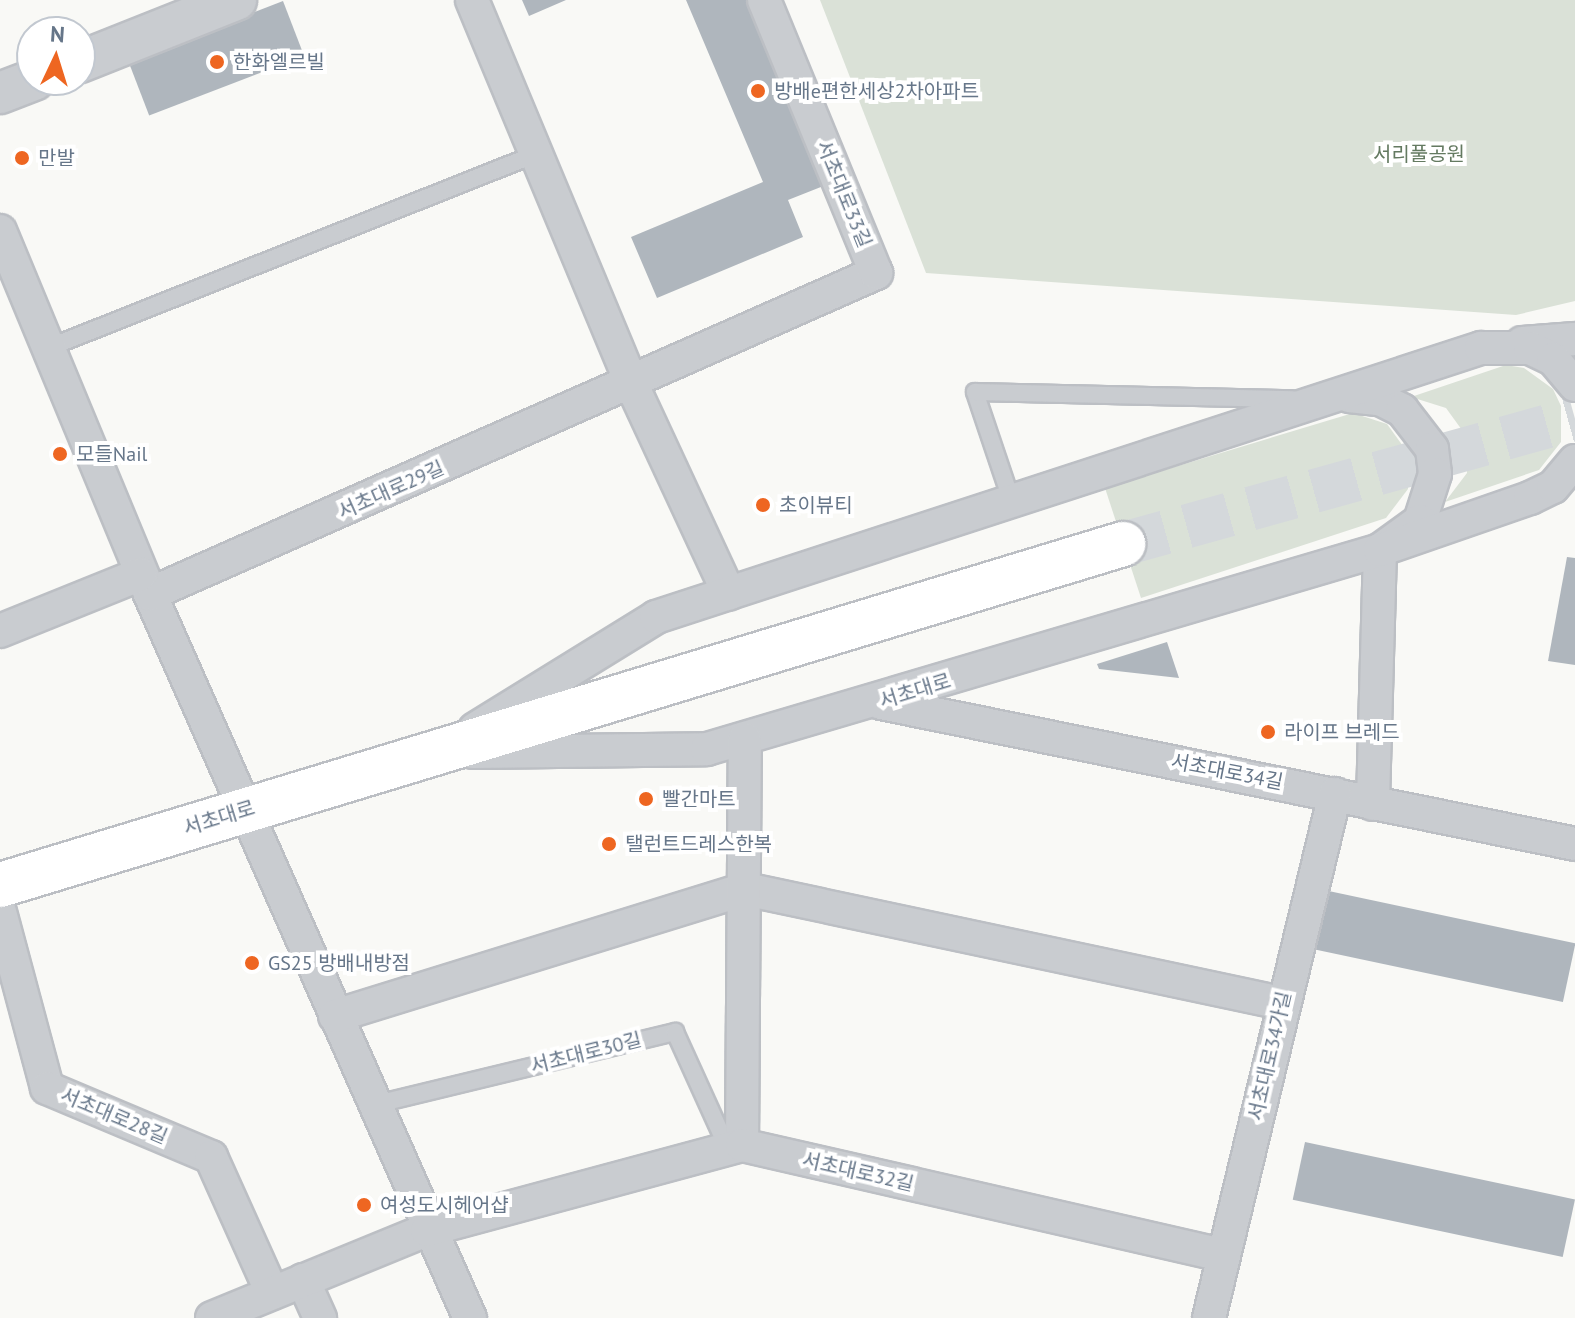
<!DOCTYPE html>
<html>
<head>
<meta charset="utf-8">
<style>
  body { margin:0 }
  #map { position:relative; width:1575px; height:1318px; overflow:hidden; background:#f9f9f6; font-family:"PT Sans","Noto Sans KR",sans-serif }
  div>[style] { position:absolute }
  .green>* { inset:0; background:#dae1d7 }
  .building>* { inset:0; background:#afb6bd; transform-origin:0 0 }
  .primary-tunnel>* { height:44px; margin-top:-22px; transform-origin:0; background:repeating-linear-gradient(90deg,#d4d8db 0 44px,transparent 0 66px) }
  .roads { filter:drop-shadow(2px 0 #bcbfc4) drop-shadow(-2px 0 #bcbfc4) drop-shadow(0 2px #bcbfc4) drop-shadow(0 -2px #bcbfc4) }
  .service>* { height:16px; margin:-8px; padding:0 8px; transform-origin:8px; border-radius:8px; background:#c9ccd0 }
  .minor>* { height:32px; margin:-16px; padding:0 16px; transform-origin:16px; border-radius:16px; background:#c9ccd0 }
  .tertiary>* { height:40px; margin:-20px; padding:0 20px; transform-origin:20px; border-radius:20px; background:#c9ccd0 }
  .primary>* { height:44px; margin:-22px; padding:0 22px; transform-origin:22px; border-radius:22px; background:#fff }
  .dots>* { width:22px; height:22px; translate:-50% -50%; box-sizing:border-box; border:4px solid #fff; border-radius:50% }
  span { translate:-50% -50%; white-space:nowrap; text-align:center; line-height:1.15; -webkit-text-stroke:8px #fff; paint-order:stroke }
  .poi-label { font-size:20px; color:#667689 }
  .left { translate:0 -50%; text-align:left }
  .park-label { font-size:20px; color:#647a61 }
  .street-label { font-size:20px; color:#667689 }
  .north { position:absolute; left:16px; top:16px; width:80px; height:80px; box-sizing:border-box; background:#fff; border:2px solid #c2c8d0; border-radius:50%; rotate:4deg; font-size:22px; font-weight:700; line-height:32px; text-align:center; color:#667689 }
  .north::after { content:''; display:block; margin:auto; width:28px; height:36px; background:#ee6621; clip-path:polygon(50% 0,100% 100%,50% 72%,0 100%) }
</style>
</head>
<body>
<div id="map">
  <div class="green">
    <div style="clip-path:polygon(820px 0,1575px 0,1575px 301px,1516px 315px,926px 273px)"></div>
    <div style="clip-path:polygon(1506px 365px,1524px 368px,1553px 389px,1561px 406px,1561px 442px,1539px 470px,1445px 502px,1467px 473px,1467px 437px,1446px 408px,1411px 397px)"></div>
    <div style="clip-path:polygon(1353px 413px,1387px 424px,1408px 453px,1408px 489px,1386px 518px,1141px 598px,1105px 488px)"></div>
  </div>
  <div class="building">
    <div style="clip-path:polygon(522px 0,566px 0,529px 16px)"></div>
    <div style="clip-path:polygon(686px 0,753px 0,831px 183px,788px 200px,803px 237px,657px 298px,631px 237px,763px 182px)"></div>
    <div style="left:283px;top:1px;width:59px;height:166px;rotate:69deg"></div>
    <div style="clip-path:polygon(1567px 557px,1575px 558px,1575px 665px,1548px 661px)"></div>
    <div style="clip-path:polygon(1167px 642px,1179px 678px,1099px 669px,1097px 664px)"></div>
    <div style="left:1324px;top:890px;width:257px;height:60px;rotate:12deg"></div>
    <div style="left:1305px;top:1142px;width:276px;height:59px;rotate:12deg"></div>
  </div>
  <div class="primary-tunnel">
    <div style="left:1123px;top:544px;width:469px;rotate:-15.5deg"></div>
  </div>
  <div class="roads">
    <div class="service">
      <div style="left:48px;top:348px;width:525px;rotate:-21.68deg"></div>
      <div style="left:1012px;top:502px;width:116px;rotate:-108.6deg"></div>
      <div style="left:975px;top:392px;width:318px;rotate:1.3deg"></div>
      <div style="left:373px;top:1105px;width:311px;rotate:-13.6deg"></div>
      <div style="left:675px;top:1032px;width:128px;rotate:65.6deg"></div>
    </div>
    <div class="minor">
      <div style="left:472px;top:0;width:417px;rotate:67.4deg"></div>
      <div style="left:632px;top:385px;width:230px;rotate:65.1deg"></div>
      <div style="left:0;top:231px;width:393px;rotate:67.5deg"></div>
      <div style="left:150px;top:594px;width:792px;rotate:66.16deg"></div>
      <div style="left:1522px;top:343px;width:53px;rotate:-4.3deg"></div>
      <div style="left:1349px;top:396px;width:31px;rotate:6deg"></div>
      <div style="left:1380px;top:399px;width:25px;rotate:27deg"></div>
      <div style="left:1402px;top:410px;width:49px;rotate:52.4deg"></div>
      <div style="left:1432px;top:449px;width:25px;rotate:83deg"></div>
      <div style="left:1435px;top:474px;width:49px;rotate:107.7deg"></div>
      <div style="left:1420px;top:521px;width:49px;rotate:144.1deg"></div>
      <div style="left:1380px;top:550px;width:254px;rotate:91.6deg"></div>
      <div style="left:150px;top:594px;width:794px;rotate:-23.85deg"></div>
      <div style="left:876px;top:273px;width:295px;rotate:-112.3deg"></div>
      <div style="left:0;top:631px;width:152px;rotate:-22deg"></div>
      <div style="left:881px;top:703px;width:708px;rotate:11.48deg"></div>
      <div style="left:475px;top:729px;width:213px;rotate:-31.7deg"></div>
      <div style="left:656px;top:617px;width:868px;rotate:-18.06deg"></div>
      <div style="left:1481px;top:348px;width:49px"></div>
      <div style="left:1530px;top:348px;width:25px;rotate:26deg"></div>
      <div style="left:1553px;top:359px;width:34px;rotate:50deg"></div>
      <div style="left:473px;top:752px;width:234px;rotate:-0.7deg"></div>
      <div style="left:707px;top:749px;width:702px;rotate:-16.47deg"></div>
      <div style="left:1380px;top:550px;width:159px;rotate:-19.1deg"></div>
      <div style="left:1530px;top:498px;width:25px;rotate:-26deg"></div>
      <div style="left:1553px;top:487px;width:34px;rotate:-50deg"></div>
      <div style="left:0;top:912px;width:182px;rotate:75deg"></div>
      <div style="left:47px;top:1088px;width:178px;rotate:22.8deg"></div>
      <div style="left:211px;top:1157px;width:149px;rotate:65.8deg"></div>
      <div style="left:335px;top:1016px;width:429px;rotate:-17.2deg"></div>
      <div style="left:745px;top:889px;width:549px;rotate:11.99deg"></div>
      <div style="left:742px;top:1145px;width:406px;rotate:-89.6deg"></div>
      <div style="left:303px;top:1280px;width:42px;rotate:65.9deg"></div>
      <div style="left:212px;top:1318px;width:232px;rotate:-22.3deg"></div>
      <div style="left:427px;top:1230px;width:326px;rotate:-15.1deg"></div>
      <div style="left:742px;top:1145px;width:493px;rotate:12.9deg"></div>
      <div style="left:1209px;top:1318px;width:539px;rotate:-76.48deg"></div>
    </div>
    <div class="tertiary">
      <div style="left:80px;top:62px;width:168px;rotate:-21.7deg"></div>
      <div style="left:0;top:93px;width:36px;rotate:-21deg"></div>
    </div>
    <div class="primary">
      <div style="left:0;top:885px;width:1174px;rotate:-16.89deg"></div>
    </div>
  </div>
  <div class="dots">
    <div style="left:217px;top:62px;background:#ee6621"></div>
    <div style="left:758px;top:91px;background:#ee6621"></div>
    <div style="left:22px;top:158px;background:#ee6621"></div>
    <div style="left:60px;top:454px;background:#ee6621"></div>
    <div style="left:763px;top:505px;background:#ee6621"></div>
    <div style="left:1268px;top:732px;background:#ee6621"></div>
    <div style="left:646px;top:799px;background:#ee6621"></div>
    <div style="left:609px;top:844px;background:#ee6621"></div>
    <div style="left:252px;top:963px;background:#ee6621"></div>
    <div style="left:364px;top:1205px;background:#ee6621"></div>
  </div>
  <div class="poi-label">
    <span class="left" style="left:233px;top:62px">한화엘르빌</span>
    <span class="left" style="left:774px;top:91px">방배e편한세상2차아파트</span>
    <span class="left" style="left:38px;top:158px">만발</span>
    <span class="left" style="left:76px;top:454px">모들Nail</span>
    <span class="left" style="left:779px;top:505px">초이뷰티</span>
    <span class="left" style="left:1284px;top:732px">라이프 브레드</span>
    <span class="left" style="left:662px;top:799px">빨간마트</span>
    <span class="left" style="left:625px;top:844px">탤런트드레스한복</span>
    <span class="left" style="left:268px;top:963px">GS25 방배내방점</span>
    <span class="left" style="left:380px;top:1205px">여성도시헤어샵</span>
  </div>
  <div class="park-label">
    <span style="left:1419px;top:154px">서리풀공원</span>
  </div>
  <div class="street-label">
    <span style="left:844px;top:194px;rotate:68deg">서초대로33길</span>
    <span style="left:391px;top:490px;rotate:-24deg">서초대로29길</span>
    <span style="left:915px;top:691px;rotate:-17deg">서초대로</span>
    <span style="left:1227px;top:772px;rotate:11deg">서초대로34길</span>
    <span style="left:219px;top:818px;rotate:-17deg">서초대로</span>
    <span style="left:586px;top:1053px;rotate:-14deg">서초대로30길</span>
    <span style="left:1270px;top:1056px;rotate:-77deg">서초대로34가길</span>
    <span style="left:114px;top:1116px;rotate:23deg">서초대로28길</span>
    <span style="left:858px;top:1172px;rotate:13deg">서초대로32길</span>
  </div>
  <div class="north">N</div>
</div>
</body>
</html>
